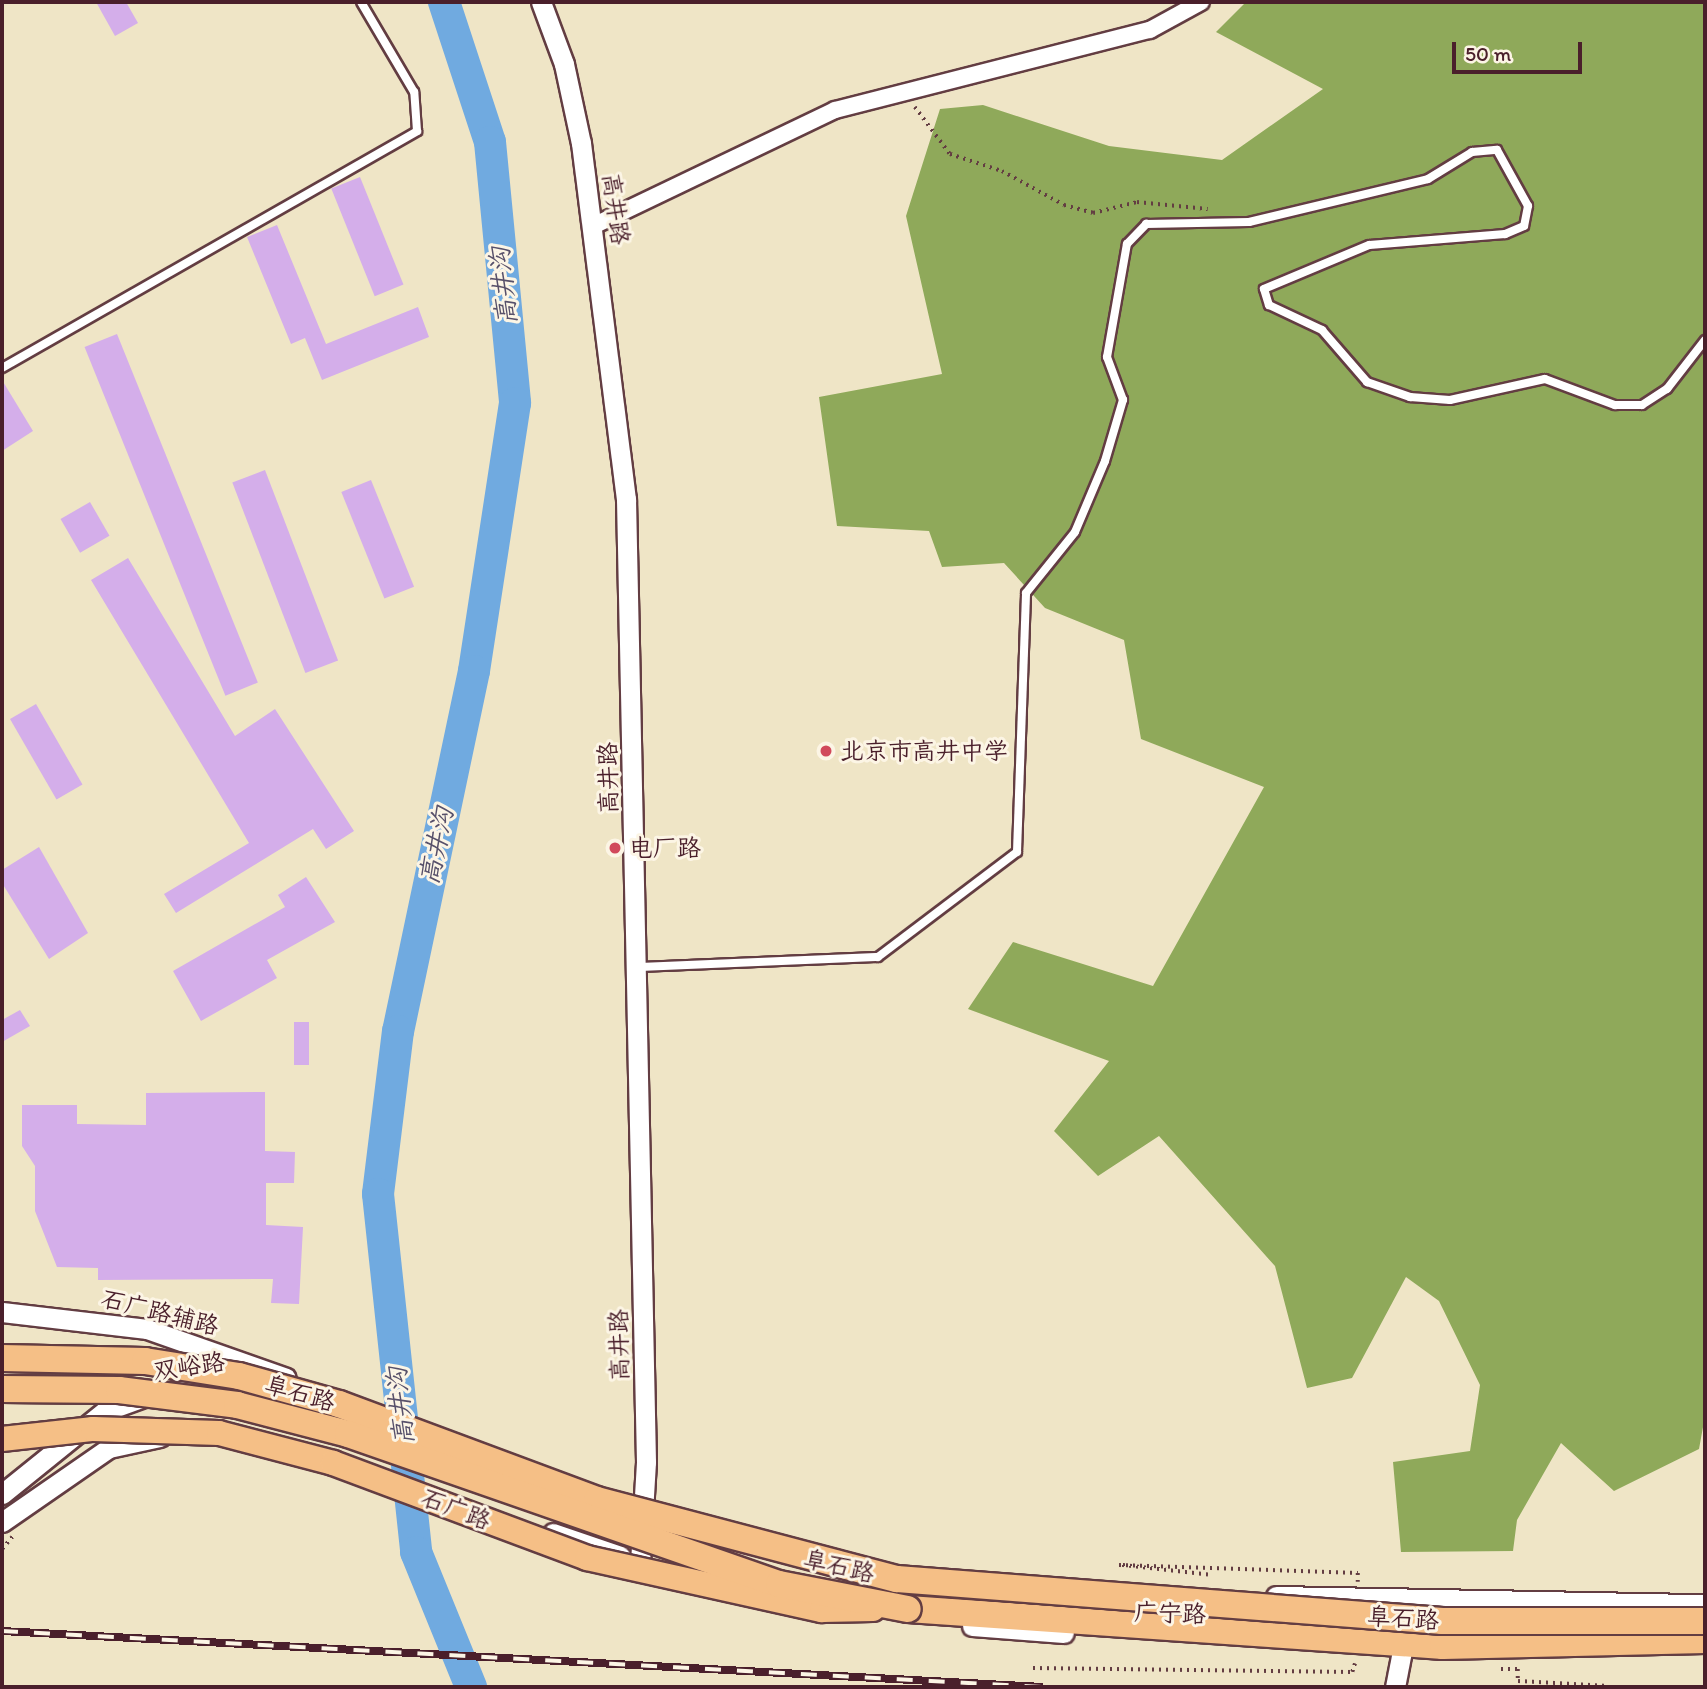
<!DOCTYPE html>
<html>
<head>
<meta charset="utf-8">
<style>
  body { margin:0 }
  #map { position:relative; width:1707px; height:1689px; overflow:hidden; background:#efe5c6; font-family:Itim,"LXGW WenKai TC",sans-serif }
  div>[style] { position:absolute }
  .forest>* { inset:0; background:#8fa95a }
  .river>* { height:32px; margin:-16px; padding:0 16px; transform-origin:16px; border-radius:16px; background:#70aae0 }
  .building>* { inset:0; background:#d4aeea; transform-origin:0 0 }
  .path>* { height:3.5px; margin-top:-1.75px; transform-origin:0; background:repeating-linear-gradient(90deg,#633d42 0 2px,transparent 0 7px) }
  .roads { filter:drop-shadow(2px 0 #633d42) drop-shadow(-2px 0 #633d42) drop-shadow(0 2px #633d42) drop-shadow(0 -2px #633d42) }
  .service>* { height:8px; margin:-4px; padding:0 4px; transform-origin:4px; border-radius:4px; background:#fff }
  .minor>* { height:16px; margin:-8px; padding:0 8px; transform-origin:8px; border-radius:8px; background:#fff }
  .tertiary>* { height:19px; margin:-9.5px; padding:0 9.5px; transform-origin:9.5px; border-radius:9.5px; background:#fff }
  .trunk>* { height:26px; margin:-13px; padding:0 13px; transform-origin:13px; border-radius:13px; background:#f5bf86 }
  .rail>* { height:8px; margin-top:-4px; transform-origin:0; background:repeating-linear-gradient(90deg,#fcf5e5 0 16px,#4a1f2b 0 32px); box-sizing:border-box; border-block:2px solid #4a1f2b }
  .bridges { filter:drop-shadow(2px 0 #633d42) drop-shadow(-2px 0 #633d42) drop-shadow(0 2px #633d42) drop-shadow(0 -2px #633d42) }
  .primary-bridge>* { height:24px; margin:-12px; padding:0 12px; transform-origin:12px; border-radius:12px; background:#f5bf86 }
  .trunk-bridge>* { height:26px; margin:-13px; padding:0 13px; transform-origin:13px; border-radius:13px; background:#f5bf86 }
  .dots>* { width:19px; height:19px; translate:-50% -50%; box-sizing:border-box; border:4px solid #fcf5e5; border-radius:50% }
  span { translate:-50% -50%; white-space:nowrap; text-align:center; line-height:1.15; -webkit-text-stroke:6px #fcf5e5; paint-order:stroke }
  .street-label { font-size:24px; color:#4a1f2b }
  .poi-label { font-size:24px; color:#4a1f2b }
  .left { translate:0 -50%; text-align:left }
  .water-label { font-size:26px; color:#57506a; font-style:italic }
  .frame { position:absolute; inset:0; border:4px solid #4a1f2b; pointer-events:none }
  .scale { position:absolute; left:1452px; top:42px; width:130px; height:32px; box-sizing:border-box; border:4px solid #4a1f2b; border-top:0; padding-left:9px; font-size:21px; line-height:24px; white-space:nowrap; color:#4a1f2b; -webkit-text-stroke:5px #fcf5e5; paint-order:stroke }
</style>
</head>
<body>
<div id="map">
  <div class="forest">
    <div style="clip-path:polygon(1246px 2px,1705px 2px,1705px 1416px,1699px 1449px,1614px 1491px,1561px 1443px,1517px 1520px,1513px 1551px,1401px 1552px,1393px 1462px,1470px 1451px,1480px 1385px,1439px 1301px,1406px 1277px,1352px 1378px,1307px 1388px,1275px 1266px,1159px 1136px,1098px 1176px,1054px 1131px,1109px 1061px,968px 1009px,1013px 942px,1153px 986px,1264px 787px,1141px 739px,1124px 640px,1045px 608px,1004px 563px,942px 567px,929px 531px,837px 526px,819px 397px,942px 374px,906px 216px,940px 109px,983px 105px,1109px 146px,1222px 160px,1323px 89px,1216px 32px)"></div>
  </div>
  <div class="river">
    <div style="left:444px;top:2px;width:147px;rotate:71.8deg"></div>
    <div style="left:490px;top:142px;width:262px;rotate:84.5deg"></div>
    <div style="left:515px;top:403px;width:271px;rotate:98.7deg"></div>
    <div style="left:474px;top:671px;width:368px;rotate:101.9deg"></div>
    <div style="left:398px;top:1031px;width:164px;rotate:97deg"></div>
    <div style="left:378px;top:1194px;width:360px;rotate:83.9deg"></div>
    <div style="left:416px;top:1552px;width:146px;rotate:67.8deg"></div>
  </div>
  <div class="building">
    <div style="clip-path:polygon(96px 2px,126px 2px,138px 23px,115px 36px)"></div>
    <div style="left:360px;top:177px;width:116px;height:31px;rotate:68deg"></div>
    <div style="clip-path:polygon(277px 225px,326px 344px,418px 307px,429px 337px,322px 380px,305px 338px,291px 344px,247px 237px)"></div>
    <div style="left:117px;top:334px;width:376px;height:35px;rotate:68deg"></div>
    <div style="clip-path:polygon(2px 380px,33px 431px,2px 451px)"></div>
    <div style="left:265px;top:470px;width:204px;height:35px;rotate:69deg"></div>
    <div style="left:371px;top:480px;width:115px;height:32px;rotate:68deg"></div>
    <div style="left:90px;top:502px;width:39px;height:34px;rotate:60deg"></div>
    <div style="clip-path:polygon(128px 558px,235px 736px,275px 709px,354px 831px,326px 849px,313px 829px,176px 913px,164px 894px,249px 843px,91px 580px)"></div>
    <div style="left:36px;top:704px;width:93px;height:30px;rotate:60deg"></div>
    <div style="clip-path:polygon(39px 847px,88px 933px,49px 959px,2px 883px,2px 870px)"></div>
    <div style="clip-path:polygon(306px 877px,335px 922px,267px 960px,277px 978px,201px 1021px,173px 971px,285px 907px,278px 895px)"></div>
    <div style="clip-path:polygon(20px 1010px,30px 1026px,2px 1042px,2px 1020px)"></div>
    <div style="left:294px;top:1022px;width:15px;height:43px"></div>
    <div style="clip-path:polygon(265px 1092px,265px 1151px,295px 1152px,294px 1183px,266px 1183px,266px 1225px,303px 1227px,299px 1304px,271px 1303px,273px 1279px,98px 1280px,98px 1268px,57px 1267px,35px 1211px,35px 1166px,22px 1146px,22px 1105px,77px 1105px,77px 1124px,146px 1125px,146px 1093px)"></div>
  </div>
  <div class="path">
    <div style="left:915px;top:107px;width:59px;rotate:53.3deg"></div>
    <div style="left:950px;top:154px;width:55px;rotate:18.1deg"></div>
    <div style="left:1002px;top:171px;width:71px;rotate:28.7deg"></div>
    <div style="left:1064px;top:205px;width:30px;rotate:15deg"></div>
    <div style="left:1093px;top:213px;width:45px;rotate:-14deg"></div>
    <div style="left:1137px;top:202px;width:71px;rotate:5.6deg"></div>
    <div style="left:2px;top:1549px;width:16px;rotate:-50deg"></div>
    <div style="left:1208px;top:1575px;width:90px;rotate:-173.6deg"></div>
    <div style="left:1119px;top:1565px;width:239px;rotate:1.9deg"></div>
    <div style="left:1358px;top:1573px;width:9px;rotate:90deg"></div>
    <div style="left:1033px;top:1668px;width:319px;rotate:0.7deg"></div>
    <div style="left:1352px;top:1672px;width:9px;rotate:-72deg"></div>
    <div style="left:1501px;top:1669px;width:17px"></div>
    <div style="left:1518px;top:1669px;width:12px;rotate:90deg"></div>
    <div style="left:1518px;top:1681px;width:91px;rotate:3.1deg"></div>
  </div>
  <div class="roads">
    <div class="service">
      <div style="left:2px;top:368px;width:478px;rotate:-29.7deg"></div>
      <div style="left:417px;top:131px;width:39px;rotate:-94deg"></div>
      <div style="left:414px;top:92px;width:104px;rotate:-120.5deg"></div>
      <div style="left:638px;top:967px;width:240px;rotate:-2.4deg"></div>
      <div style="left:878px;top:957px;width:174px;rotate:-37.1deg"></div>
      <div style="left:1017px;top:852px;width:259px;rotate:-88deg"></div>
      <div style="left:1026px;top:593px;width:78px;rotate:-51.2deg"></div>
      <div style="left:1075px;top:532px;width:77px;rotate:-67.1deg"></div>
      <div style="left:1105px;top:461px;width:64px;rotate:-73.6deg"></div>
      <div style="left:1123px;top:400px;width:46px;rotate:-110.4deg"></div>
      <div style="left:1107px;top:357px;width:115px;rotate:-80deg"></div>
      <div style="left:1127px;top:244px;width:28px;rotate:-46deg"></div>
      <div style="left:1146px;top:224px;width:103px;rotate:-1.1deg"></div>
      <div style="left:1249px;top:222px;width:184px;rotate:-13.5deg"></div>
      <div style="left:1428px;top:179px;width:52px;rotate:-31.5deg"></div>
      <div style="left:1472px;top:152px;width:25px;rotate:-5deg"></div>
      <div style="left:1497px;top:150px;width:64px;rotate:61deg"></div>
      <div style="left:1528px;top:206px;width:20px;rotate:101deg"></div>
      <div style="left:1524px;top:226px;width:21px;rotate:157deg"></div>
      <div style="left:1505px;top:234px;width:136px;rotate:175.4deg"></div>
      <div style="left:1369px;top:245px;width:114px;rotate:157.3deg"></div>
      <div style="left:1264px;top:289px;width:17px;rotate:73deg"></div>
      <div style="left:1269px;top:305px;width:59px;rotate:25.3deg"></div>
      <div style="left:1322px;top:330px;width:69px;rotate:49.1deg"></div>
      <div style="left:1367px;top:382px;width:46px;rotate:19.2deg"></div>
      <div style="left:1410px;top:397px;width:40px;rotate:4.3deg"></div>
      <div style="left:1450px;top:400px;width:97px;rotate:-12.5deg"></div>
      <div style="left:1545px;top:379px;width:75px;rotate:20.4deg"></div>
      <div style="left:1615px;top:405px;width:27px"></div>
      <div style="left:1642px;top:405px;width:30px;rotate:-33deg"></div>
      <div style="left:1667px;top:389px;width:62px;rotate:-52.2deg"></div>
    </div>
    <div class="minor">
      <div style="left:595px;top:225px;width:266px;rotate:-25.6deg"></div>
      <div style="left:835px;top:110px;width:325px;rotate:-14.3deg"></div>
      <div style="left:1150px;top:30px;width:58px;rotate:-28.8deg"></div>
    </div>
    <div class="tertiary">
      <div style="left:541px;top:2px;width:66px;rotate:69.6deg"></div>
      <div style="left:564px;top:64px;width:81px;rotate:77.9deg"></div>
      <div style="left:581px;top:143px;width:359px;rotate:82.8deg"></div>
      <div style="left:626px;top:499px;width:963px;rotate:88.81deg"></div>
      <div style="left:646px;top:1462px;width:100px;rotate:93.4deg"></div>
      <div style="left:2px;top:1312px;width:146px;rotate:6.7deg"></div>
      <div style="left:147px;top:1329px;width:147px;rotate:19.4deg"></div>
      <div style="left:2px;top:1494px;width:132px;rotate:-38.9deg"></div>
      <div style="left:105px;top:1411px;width:50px;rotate:-19.9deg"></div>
      <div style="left:152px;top:1394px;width:83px;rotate:-7deg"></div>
      <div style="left:2px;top:1522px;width:130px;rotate:-34.7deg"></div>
      <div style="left:109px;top:1448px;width:52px;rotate:-12.2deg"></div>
      <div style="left:553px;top:1533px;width:71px;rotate:18.9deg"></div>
      <div style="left:1276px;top:1596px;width:429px;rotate:1.1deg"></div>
      <div style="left:972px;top:1626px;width:92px;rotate:4.4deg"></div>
      <div style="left:1395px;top:1687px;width:42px;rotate:-79deg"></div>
    </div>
    <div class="trunk">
      <div style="left:908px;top:1609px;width:536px;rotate:3.96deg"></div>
      <div style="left:1443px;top:1646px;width:262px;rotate:-1.3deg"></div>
    </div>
  </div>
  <div class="rail">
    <div style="left:2px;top:1631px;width:1042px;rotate:3.08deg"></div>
  </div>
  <div class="bridges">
    <div class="primary-bridge">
      <div style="left:2px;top:1439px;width:92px;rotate:-6.3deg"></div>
      <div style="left:93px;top:1429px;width:126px;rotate:1.8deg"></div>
      <div style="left:219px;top:1433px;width:118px;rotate:14.7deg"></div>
      <div style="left:333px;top:1463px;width:271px;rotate:20.5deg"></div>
      <div style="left:587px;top:1558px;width:241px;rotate:12.5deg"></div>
      <div style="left:822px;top:1610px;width:51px;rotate:-1.1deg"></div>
    </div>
    <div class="trunk-bridge">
      <div style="left:2px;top:1358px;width:143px;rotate:1.2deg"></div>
      <div style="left:145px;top:1361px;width:95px;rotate:9.1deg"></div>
      <div style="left:239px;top:1376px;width:104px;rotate:15.6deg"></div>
      <div style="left:339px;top:1404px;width:275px;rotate:20.4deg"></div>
      <div style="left:597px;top:1500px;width:310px;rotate:14.8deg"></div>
      <div style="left:897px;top:1579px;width:547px;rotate:4.41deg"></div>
      <div style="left:1442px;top:1621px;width:263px"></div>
      <div style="left:2px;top:1389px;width:117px;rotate:0.5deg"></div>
      <div style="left:119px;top:1390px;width:119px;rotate:7.2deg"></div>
      <div style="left:237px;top:1405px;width:115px;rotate:14.6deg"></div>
      <div style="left:348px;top:1434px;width:456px;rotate:19.2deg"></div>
      <div style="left:779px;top:1584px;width:131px;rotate:11deg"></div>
    </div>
  </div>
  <div class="dots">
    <div style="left:826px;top:751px;background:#d1495b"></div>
    <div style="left:615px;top:848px;background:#d1495b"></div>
  </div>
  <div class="street-label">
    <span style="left:616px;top:209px;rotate:82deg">高井路</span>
    <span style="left:608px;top:778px;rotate:-91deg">高井路</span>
    <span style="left:160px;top:1312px;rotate:14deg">石广路辅路</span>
    <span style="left:619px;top:1345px;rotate:-91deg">高井路</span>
    <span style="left:189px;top:1366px;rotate:-8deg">双峪路</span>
    <span style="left:300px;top:1393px;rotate:16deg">阜石路</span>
    <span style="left:456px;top:1509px;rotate:21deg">石广路</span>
    <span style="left:839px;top:1566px;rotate:13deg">阜石路</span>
    <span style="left:1170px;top:1613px;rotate:2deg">广宁路</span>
    <span style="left:1403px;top:1618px;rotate:4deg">阜石路</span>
  </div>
  <div class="poi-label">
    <span class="left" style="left:840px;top:751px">北京市高井中学</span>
    <span class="left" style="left:629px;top:848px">电厂路</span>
  </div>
  <div class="water-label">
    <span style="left:504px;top:286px;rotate:-96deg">高井沟</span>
    <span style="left:437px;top:846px;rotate:-78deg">高井沟</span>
    <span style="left:401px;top:1406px;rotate:-96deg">高井沟</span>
  </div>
  <div class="frame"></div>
  <div class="scale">50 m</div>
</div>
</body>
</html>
